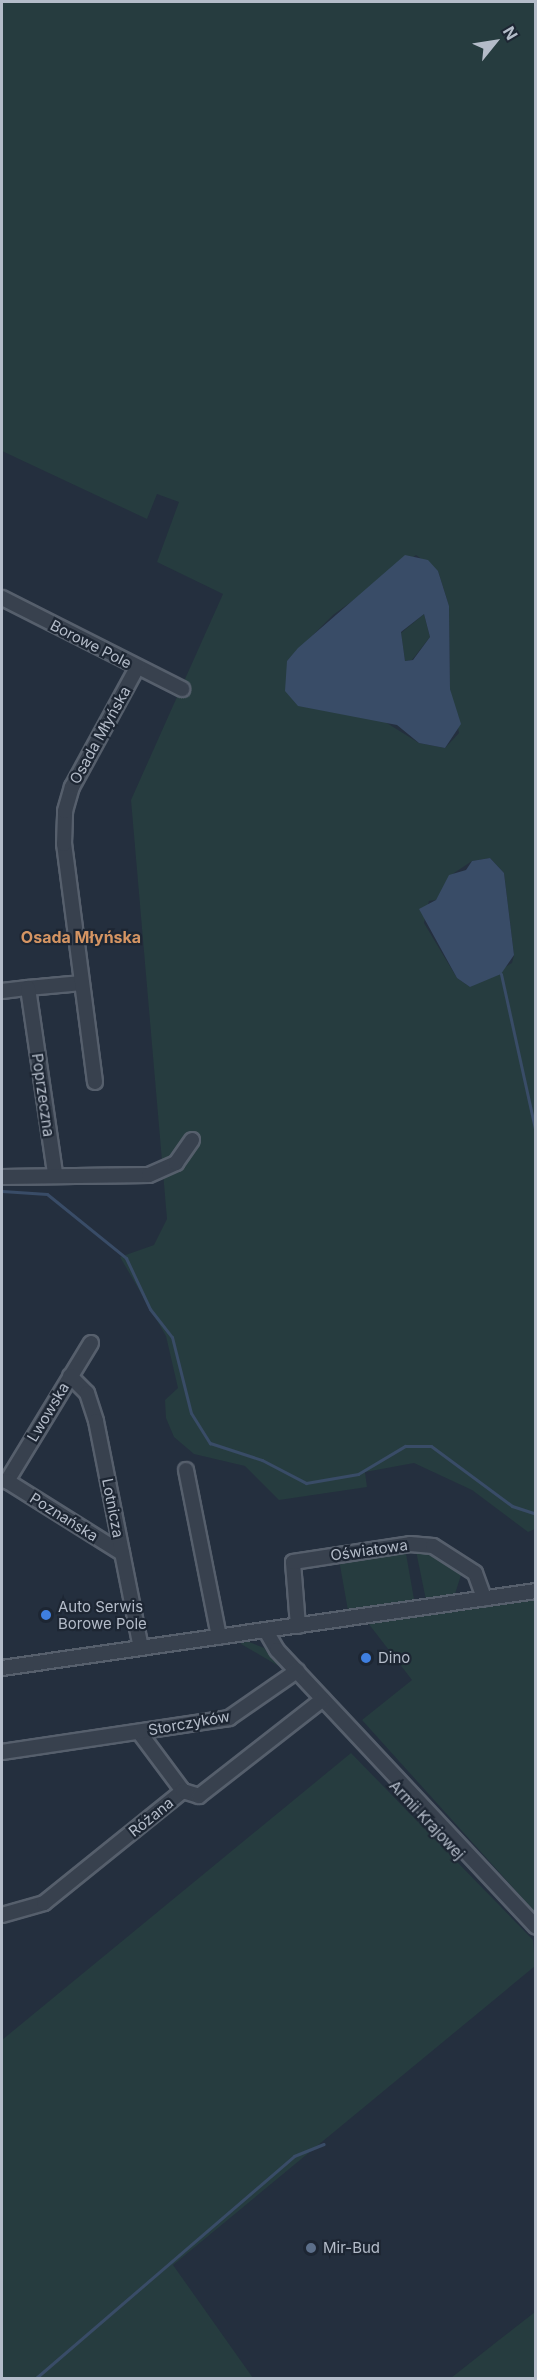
<!DOCTYPE html>
<html>
<head>
<meta charset="utf-8">
<style>
  body { margin:0 }
  #map { position:relative; width:537px; height:2380px; overflow:hidden; background:#242f3e; font-family:Inter,sans-serif }
  div>[style] { position:absolute }
  .green>* { inset:0; background:#263c3f; transform-origin:0 0 }
  .water>* { inset:0; background:#394c67 }
  .stream>* { height:3px; margin:-1.5px; padding:0 1.5px; transform-origin:1.5px; border-radius:1.5px; background:#394c67 }
  .roads { filter:drop-shadow(2px 0 #565f6c) drop-shadow(-2px 0 #565f6c) drop-shadow(0 2px #565f6c) drop-shadow(0 -2px #565f6c) }
  .minor>* { height:14px; margin:-7px; padding:0 7px; transform-origin:7px; border-radius:7px; background:#38414e }
  .dots>* { width:16px; height:16px; translate:-50% -50%; box-sizing:border-box; border:3px solid #1d2633; border-radius:50% }
  span { translate:-50% -50%; white-space:nowrap; text-align:center; line-height:1.15; -webkit-text-stroke:4.5px #1d2633; paint-order:stroke }
  .street-label { font-size:15px; color:#b4bcc9 }
  .poi-label { font-size:15px; color:#b4bcc9 }
  .left { translate:0 -50%; text-align:left }
  .neighbourhood-label { font-size:16px; color:#d59563; font-weight:700 }
  .frame { position:absolute; inset:0; border:3px solid #b4bcc9; pointer-events:none }
  .north { position:absolute; left:465px; top:12px; width:60px; height:60px; -webkit-text-stroke:4px #1d2633; paint-order:stroke; rotate:60deg; font-size:16px; font-weight:700; line-height:24px; text-align:center; color:#b4bcc9 }
  .north::after { content:''; display:block; margin:auto; width:21px; height:27px; background:#b4bcc9; clip-path:polygon(50% 0,100% 100%,50% 72%,0 100%) }
</style>
</head>
<body>
<div id="map">
  <div class="green">
    <div style="clip-path:polygon(evenodd,2px 2px,535px 2px,535px 1529px,528px 1532px,472px 1490px,414px 1463px,365px 1472px,367px 1487px,279px 1500px,245px 1466px,194px 1454px,174px 1437px,166px 1418px,165px 1400px,178px 1388px,166px 1336px,120px 1257px,154px 1245px,167px 1219px,131px 800px,223px 594px,157px 562px,179px 502px,157px 494px,147px 519px,2px 451px,2px 2px,416px 555px,438px 571px,449px 606px,450px 689px,459px 733px,445px 748px,419px 743px,287px 661px,333px 615px,416px 555px,2px 2px,490px 858px,504px 873px,514px 955px,512px 963px,470px 987px,457px 978px,424px 923px,429px 901px,436px 900px,454px 873px,472px 861px,490px 858px)"></div>
    <div style="clip-path:polygon(424px 614px,430px 637px,412px 660px,405px 661px,401px 633px)"></div>
    <div style="left:405px;top:1548px;width:52px;height:67px;rotate:80deg"></div>
    <div style="clip-path:polygon(429px 1550px,461px 1575px,454px 1597px,426px 1600px,416px 1551px)"></div>
    <div style="clip-path:polygon(535px 1600px,536px 1600px,535px 1912px,362px 1720px,412px 1680px,368px 1623px)"></div>
    <div style="clip-path:polygon(242px 1639px,264px 1648px,282px 1668px,241px 1644px)"></div>
    <div style="clip-path:polygon(351px 1753px,533px 1940px,535px 1966px,173px 2265px,253px 2378px,2px 2378px,2px 2040px)"></div>
    <div style="clip-path:polygon(535px 2312px,535px 2378px,451px 2378px,499px 2340px)"></div>
  </div>
  <div class="water">
    <div style="clip-path:polygon(evenodd,405px 555px,428px 560px,438px 571px,449px 606px,450px 689px,461px 724px,445px 748px,419px 743px,397px 725px,298px 706px,285px 691px,287px 661px,298px 648px,405px 555px,424px 614px,430px 637px,413px 660px,405px 661px,401px 632px,424px 614px)"></div>
    <div style="clip-path:polygon(490px 858px,504px 873px,514px 955px,501px 974px,470px 987px,457px 978px,419px 909px,436px 900px,449px 875px,466px 870px,472px 861px)"></div>
  </div>
  <div class="stream">
    <div style="left:501px;top:974px;width:163px;rotate:77.6deg"></div>
    <div style="left:2px;top:1191px;width:45px;rotate:3.8deg"></div>
    <div style="left:47px;top:1194px;width:102px;rotate:39deg"></div>
    <div style="left:126px;top:1258px;width:56px;rotate:64.8deg"></div>
    <div style="left:150px;top:1309px;width:36px;rotate:52deg"></div>
    <div style="left:172px;top:1337px;width:78px;rotate:76deg"></div>
    <div style="left:191px;top:1413px;width:36px;rotate:58deg"></div>
    <div style="left:210px;top:1443px;width:55px;rotate:18.1deg"></div>
    <div style="left:262px;top:1460px;width:50px;rotate:27.6deg"></div>
    <div style="left:306px;top:1483px;width:53px;rotate:-9.8deg"></div>
    <div style="left:358px;top:1474px;width:55px;rotate:-30.8deg"></div>
    <div style="left:405px;top:1446px;width:26px"></div>
    <div style="left:431px;top:1446px;width:101px;rotate:36.5deg"></div>
    <div style="left:512px;top:1506px;width:25px;rotate:18deg"></div>
    <div style="left:36px;top:2378px;width:340px;rotate:-40.7deg"></div>
    <div style="left:294px;top:2156px;width:32px;rotate:-22deg"></div>
  </div>
  <div class="roads">
    <div class="minor">
      <div style="left:2px;top:598px;width:202px;rotate:26.8deg"></div>
      <div style="left:28px;top:988px;width:54px;rotate:-5.3deg"></div>
      <div style="left:2px;top:991px;width:26px;rotate:-7deg"></div>
      <div style="left:28px;top:988px;width:188px;rotate:81.7deg"></div>
      <div style="left:95px;top:1082px;width:240px;rotate:-97.4deg"></div>
      <div style="left:64px;top:844px;width:33px;rotate:-88deg"></div>
      <div style="left:65px;top:811px;width:25px;rotate:-74deg"></div>
      <div style="left:72px;top:787px;width:136px;rotate:-61.4deg"></div>
      <div style="left:2px;top:1177px;width:147px;rotate:-0.8deg"></div>
      <div style="left:149px;top:1175px;width:30px;rotate:-24deg"></div>
      <div style="left:176px;top:1163px;width:28px;rotate:-55deg"></div>
      <div style="left:91px;top:1343px;width:162px;rotate:121.3deg"></div>
      <div style="left:7px;top:1481px;width:136px;rotate:32.1deg"></div>
      <div style="left:70px;top:1376px;width:24px;rotate:45deg"></div>
      <div style="left:87px;top:1393px;width:29px;rotate:72deg"></div>
      <div style="left:96px;top:1421px;width:231px;rotate:78.8deg"></div>
      <div style="left:186px;top:1470px;width:170px;rotate:78.8deg"></div>
      <div style="left:298px;top:1626px;width:64px;rotate:-94.5deg"></div>
      <div style="left:293px;top:1562px;width:118px;rotate:-8.7deg"></div>
      <div style="left:410px;top:1544px;width:23px;rotate:5deg"></div>
      <div style="left:433px;top:1546px;width:50px;rotate:32.7deg"></div>
      <div style="left:475px;top:1573px;width:27px;rotate:70deg"></div>
      <div style="left:266px;top:1631px;width:22px;rotate:60deg"></div>
      <div style="left:277px;top:1650px;width:379px;rotate:46.9deg"></div>
      <div style="left:2px;top:1668px;width:540px;rotate:-8.21deg"></div>
      <div style="left:139px;top:1732px;width:74px;rotate:53.3deg"></div>
      <div style="left:2px;top:1752px;width:230px;rotate:-8.5deg"></div>
      <div style="left:229px;top:1718px;width:83px;rotate:-34.7deg"></div>
      <div style="left:2px;top:1915px;width:44px;rotate:-15.9deg"></div>
      <div style="left:44px;top:1903px;width:179px;rotate:-38.9deg"></div>
      <div style="left:183px;top:1791px;width:17px;rotate:17deg"></div>
      <div style="left:199px;top:1796px;width:157px;rotate:-38deg"></div>
    </div>
  </div>
  <div class="dots">
    <div style="left:46px;top:1615px;background:#3f7fe0"></div>
    <div style="left:366px;top:1658px;background:#3f7fe0"></div>
    <div style="left:311px;top:2248px;background:#5c6f8a"></div>
  </div>
  <div class="street-label">
    <span style="left:91px;top:644px;rotate:27deg">Borowe Pole</span>
    <span style="left:100px;top:735px;rotate:-61deg">Osada Młyńska</span>
    <span style="left:43px;top:1095px;rotate:82deg">Poprzeczna</span>
    <span style="left:48px;top:1412px;rotate:-59deg">Lwowska</span>
    <span style="left:113px;top:1508px;rotate:79deg">Lotnicza</span>
    <span style="left:64px;top:1517px;rotate:32deg">Poznańska</span>
    <span style="left:369px;top:1550px;rotate:-8deg">Oświatowa</span>
    <span style="left:189px;top:1723px;rotate:-10deg">Storczyków</span>
    <span style="left:151px;top:1817px;rotate:-39deg">Różana</span>
    <span style="left:427px;top:1820px;rotate:47deg">Armii Krajowej</span>
  </div>
  <div class="poi-label">
    <span class="left" style="left:58px;top:1615px">Auto Serwis<br>Borowe Pole</span>
    <span class="left" style="left:378px;top:1658px">Dino</span>
    <span class="left" style="left:323px;top:2248px">Mir-Bud</span>
  </div>
  <div class="neighbourhood-label">
    <span style="left:81px;top:937px">Osada Młyńska</span>
  </div>
  <div class="frame"></div>
  <div class="north">N</div>
</div>
</body>
</html>
